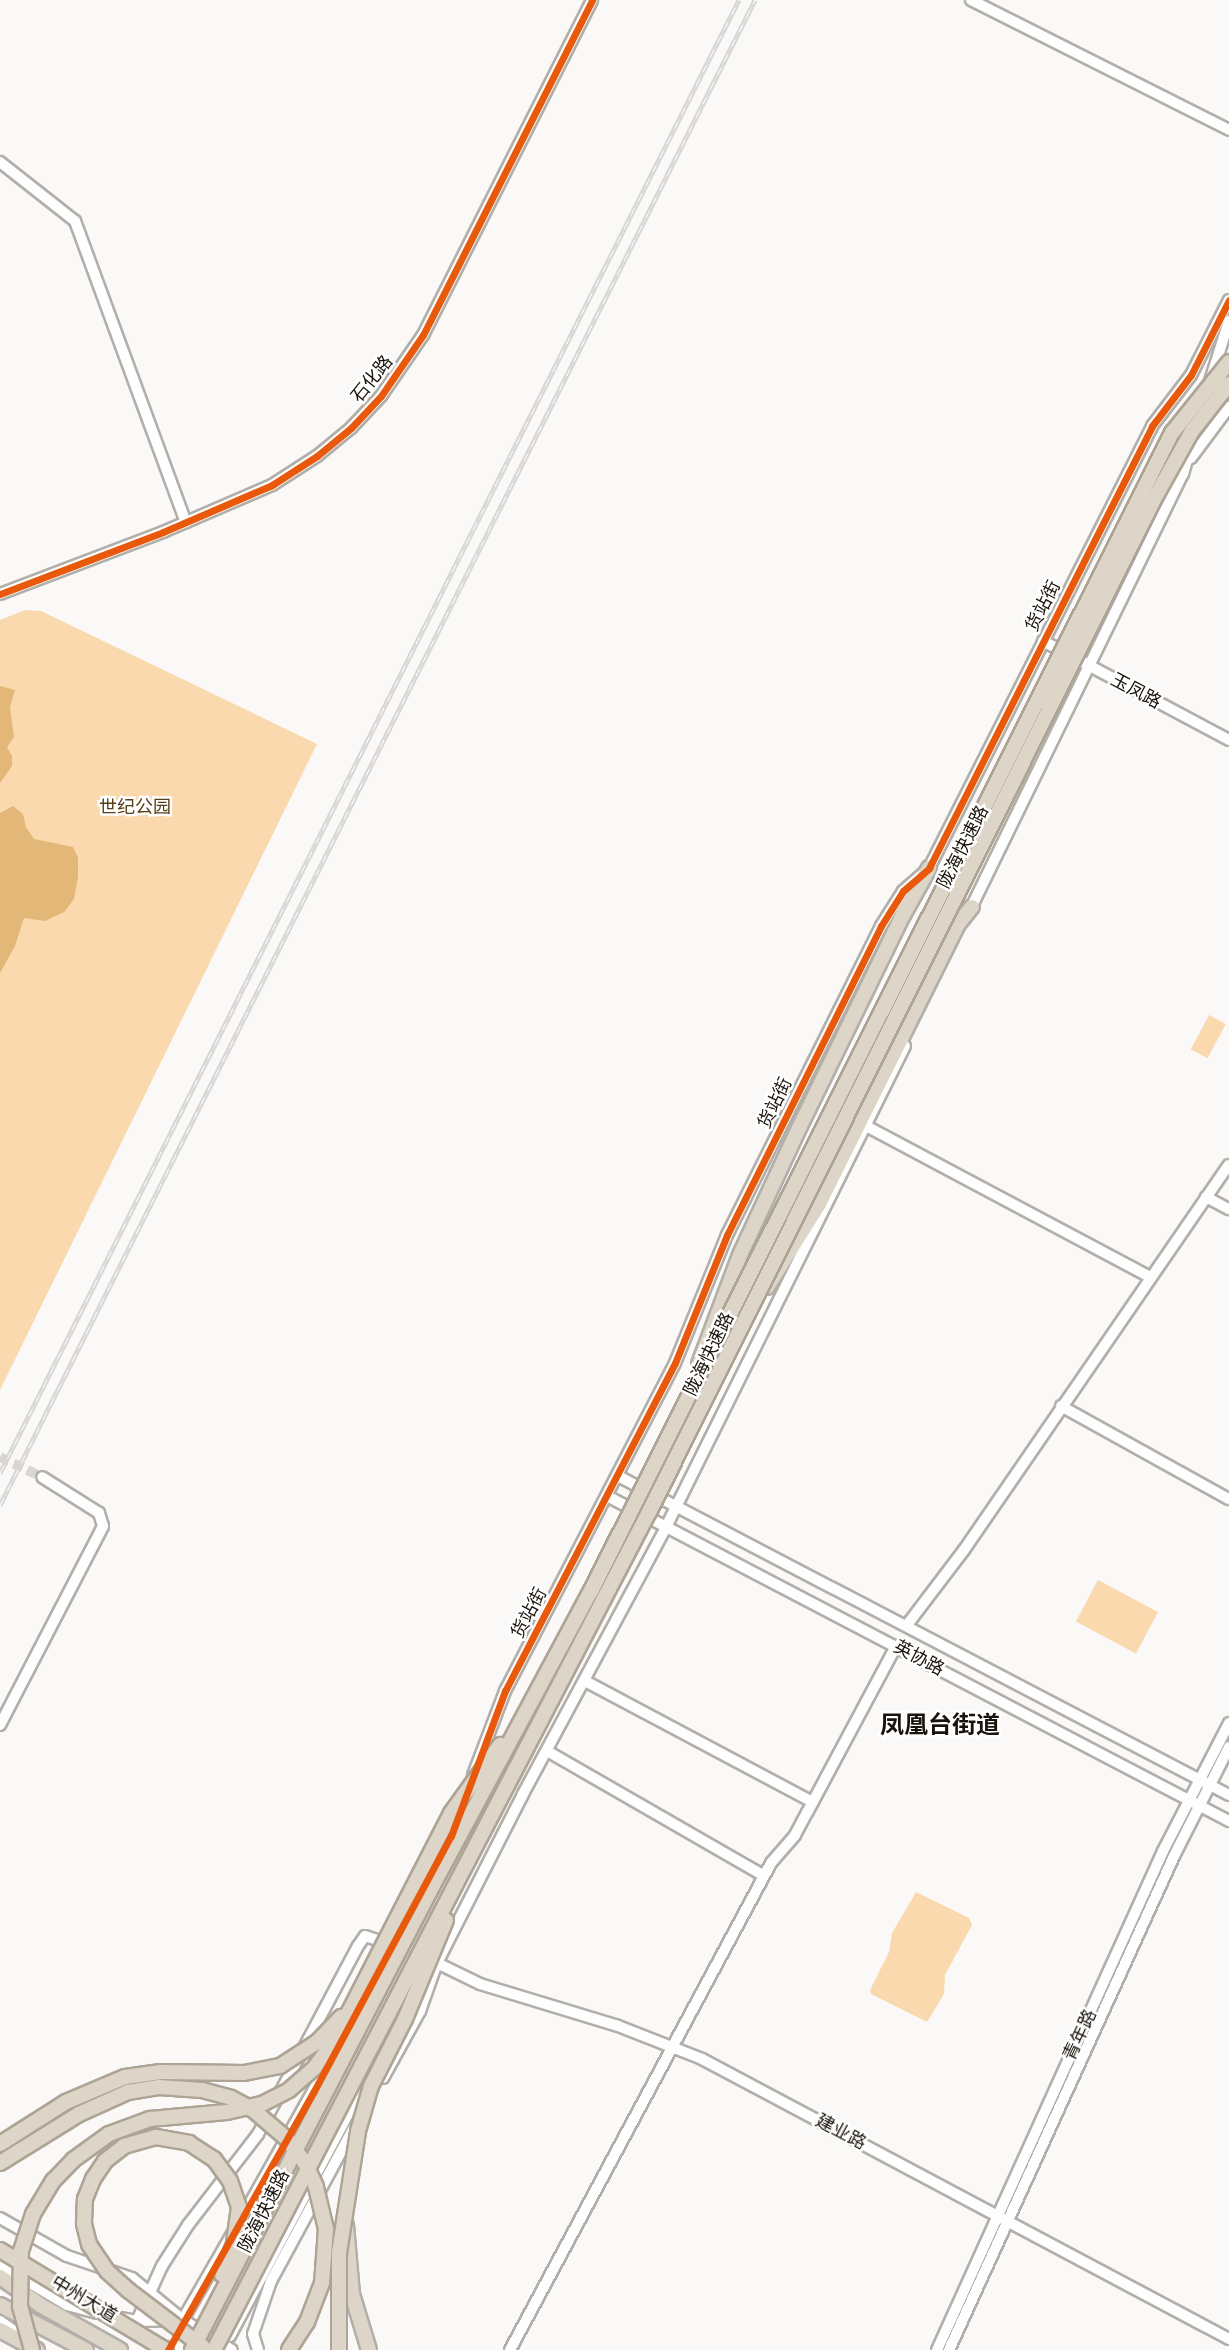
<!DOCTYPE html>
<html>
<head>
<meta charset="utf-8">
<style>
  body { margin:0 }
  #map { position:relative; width:1229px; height:2350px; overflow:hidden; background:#fbf9f7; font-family:"Work Sans","Noto Sans SC",sans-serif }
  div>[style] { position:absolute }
  .green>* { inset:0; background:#f9d9ad; transform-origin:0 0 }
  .water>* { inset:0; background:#e3b777 }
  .minor-tunnel>* { height:10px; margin-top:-5px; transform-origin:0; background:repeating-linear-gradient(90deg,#d9d6d4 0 10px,transparent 0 15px) }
  .roads { filter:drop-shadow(2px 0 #b2afaa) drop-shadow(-2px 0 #b2afaa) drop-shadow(0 2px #b2afaa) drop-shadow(0 -2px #b2afaa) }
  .minor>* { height:10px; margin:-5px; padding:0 5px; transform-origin:5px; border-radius:5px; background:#fefefe }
  .highway>* { height:14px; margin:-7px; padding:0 7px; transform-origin:7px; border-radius:7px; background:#ddd5c8 }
  .rail>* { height:5px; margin-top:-2.5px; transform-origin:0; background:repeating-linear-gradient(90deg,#fff 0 8px,#d8d7d6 0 16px); box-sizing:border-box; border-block:2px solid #d8d7d6 }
  .bridges { filter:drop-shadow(2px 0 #ada495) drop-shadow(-2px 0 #ada495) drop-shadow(0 2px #ada495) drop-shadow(0 -2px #ada495) }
  .highway-bridge>* { height:14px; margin:-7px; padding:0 7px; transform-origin:7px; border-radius:7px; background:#ddd5c8 }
  .cycleway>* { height:7px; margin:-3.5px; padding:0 3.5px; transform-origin:3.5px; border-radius:3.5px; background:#e8590c }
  span { translate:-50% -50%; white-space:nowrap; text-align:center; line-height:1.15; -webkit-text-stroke:5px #fff; paint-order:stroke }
  .street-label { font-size:18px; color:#19130b }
  .park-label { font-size:18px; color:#583e19 }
  .district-label { font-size:24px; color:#19130b; font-weight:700 }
</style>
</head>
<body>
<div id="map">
  <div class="green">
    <div style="clip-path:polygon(25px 610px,41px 611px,317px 744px,0 1390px,0 620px)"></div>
    <div style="left:1209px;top:1015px;width:19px;height:39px;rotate:28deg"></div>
    <div style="left:1098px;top:1580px;width:68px;height:47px;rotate:28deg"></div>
    <div style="clip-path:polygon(916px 1892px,969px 1918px,972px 1925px,945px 1975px,944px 1994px,927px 2022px,871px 1994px,870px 1990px,889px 1952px,892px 1933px)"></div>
  </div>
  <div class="water">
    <div style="clip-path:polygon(0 686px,15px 690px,10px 707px,14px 737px,7px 747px,12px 756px,12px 766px,0 783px)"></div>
    <div style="clip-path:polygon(13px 806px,23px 814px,26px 827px,34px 839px,73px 847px,78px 858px,78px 877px,74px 899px,64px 912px,45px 921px,24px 918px,15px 946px,0 973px,0 813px)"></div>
  </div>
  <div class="minor-tunnel">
    <div style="left:0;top:1457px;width:47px;rotate:25.5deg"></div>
    <div style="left:168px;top:2350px;width:29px;rotate:-63deg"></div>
  </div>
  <div class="roads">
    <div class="minor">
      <div style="left:971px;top:0;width:289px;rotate:26.7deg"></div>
      <div style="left:0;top:162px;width:95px;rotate:38.2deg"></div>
      <div style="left:75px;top:221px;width:321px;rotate:69.8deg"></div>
      <div style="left:1210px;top:381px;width:63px;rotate:-72.4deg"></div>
      <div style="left:1191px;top:458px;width:64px;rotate:-53.3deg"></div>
      <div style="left:0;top:594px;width:174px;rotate:-20.8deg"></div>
      <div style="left:163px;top:532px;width:119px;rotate:-23.3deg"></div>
      <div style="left:272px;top:485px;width:54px;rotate:-32.8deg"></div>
      <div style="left:317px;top:456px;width:44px;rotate:-39.5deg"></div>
      <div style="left:351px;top:428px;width:44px;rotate:-46.8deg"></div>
      <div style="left:381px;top:396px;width:74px;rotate:-55.5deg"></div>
      <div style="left:423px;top:335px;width:375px;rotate:-63.2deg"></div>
      <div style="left:1043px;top:641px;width:211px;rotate:28deg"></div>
      <div style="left:969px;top:912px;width:487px;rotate:-64deg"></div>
      <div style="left:1183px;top:474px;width:40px;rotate:-74deg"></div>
      <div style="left:866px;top:1126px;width:322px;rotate:28deg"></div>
      <div style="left:1206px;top:1197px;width:26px;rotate:28deg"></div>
      <div style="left:1061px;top:1406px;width:192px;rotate:29deg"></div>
      <div style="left:618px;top:1476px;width:689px;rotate:27.57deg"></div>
      <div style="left:607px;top:1496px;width:702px;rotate:27.59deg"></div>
      <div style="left:907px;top:1625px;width:94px;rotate:-52.8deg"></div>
      <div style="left:964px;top:1550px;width:467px;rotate:-55.5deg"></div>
      <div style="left:585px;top:1681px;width:258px;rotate:28deg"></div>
      <div style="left:0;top:1725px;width:224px;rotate:-62.6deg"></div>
      <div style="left:103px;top:1526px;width:14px;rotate:-107deg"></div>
      <div style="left:99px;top:1513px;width:67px;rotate:-147.7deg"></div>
      <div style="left:547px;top:1751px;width:250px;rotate:29.9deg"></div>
      <div style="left:473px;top:1775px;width:90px;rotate:-69.1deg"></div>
      <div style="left:505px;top:1691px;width:369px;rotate:-62.6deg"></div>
      <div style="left:675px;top:1363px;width:138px;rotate:-67.9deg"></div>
      <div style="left:727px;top:1235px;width:345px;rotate:-63.5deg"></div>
      <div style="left:881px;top:926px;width:41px;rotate:-57.8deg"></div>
      <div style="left:903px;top:891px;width:35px;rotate:-41deg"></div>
      <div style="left:929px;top:868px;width:495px;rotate:-63.2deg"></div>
      <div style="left:1152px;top:426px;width:64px;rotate:-52.6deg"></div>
      <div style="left:1191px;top:375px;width:84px;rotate:-63.1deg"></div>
      <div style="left:437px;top:1963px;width:48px;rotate:26deg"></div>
      <div style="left:480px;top:1984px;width:144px;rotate:16.9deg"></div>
      <div style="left:618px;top:2026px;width:90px;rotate:21.4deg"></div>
      <div style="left:702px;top:2059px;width:597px;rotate:27.98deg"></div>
      <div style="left:356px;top:2013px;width:201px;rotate:-61.8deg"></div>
      <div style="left:451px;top:1836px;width:36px;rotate:-71deg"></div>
      <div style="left:383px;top:2078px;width:77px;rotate:-61.1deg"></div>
      <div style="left:420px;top:2011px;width:51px;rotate:-70.5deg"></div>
      <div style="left:437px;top:1963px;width:190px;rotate:-63deg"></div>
      <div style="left:523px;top:1794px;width:303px;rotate:-61.8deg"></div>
      <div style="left:666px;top:1527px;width:537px;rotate:-63.58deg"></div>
      <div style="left:0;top:2218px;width:77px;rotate:29.6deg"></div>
      <div style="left:67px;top:2256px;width:69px;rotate:18.7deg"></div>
      <div style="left:132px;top:2278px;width:66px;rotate:39.5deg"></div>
      <div style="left:240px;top:2221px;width:209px;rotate:-60.7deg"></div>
      <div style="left:0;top:2265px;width:78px;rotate:30.8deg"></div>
      <div style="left:67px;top:2305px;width:31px;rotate:15deg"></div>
      <div style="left:186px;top:2314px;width:92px;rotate:-60.1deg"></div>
      <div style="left:115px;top:2317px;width:22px;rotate:10deg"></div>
      <div style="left:137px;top:2321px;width:46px;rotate:-1.2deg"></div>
      <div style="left:183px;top:2320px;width:57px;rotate:31.5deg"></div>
      <div style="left:0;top:2321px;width:21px;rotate:35deg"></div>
      <div style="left:137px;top:2321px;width:60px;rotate:-65.6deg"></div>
      <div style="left:162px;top:2266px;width:49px;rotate:-57.6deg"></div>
      <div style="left:188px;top:2225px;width:115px;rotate:-52.4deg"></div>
      <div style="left:258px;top:2134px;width:213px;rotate:-62deg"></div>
      <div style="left:358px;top:1946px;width:12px;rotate:-55deg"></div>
      <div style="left:365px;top:1936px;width:25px;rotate:18deg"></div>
      <div style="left:230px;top:2336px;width:375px;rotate:-62deg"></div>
      <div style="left:258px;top:2350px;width:17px;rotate:-107deg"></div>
      <div style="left:253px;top:2334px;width:56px;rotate:-71.2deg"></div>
      <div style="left:271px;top:2281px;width:179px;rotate:-61.6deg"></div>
      <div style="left:510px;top:2350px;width:553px;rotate:-61.81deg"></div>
      <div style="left:771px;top:1863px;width:37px;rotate:-49deg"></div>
      <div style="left:795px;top:1835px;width:27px;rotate:-62deg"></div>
      <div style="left:808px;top:1811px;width:187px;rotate:-61.9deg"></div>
      <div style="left:937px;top:2350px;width:548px;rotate:-65.63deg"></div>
      <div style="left:1163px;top:1851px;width:144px;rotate:-62.7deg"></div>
      <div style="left:949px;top:2350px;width:543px;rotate:-65.51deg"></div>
      <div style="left:1174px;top:1856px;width:122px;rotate:-63.2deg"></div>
    </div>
    <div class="highway">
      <div style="left:767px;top:1287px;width:98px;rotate:-57.9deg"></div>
      <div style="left:819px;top:1204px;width:313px;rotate:-63.6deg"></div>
      <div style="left:958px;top:924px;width:22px;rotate:-51deg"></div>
      <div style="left:699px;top:1364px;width:116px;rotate:-69.4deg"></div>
      <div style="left:740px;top:1255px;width:142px;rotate:-65.1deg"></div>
      <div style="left:800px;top:1126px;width:235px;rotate:-64deg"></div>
      <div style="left:903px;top:915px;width:54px;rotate:-61deg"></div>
      <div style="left:346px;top:2225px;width:69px;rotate:85deg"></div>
      <div style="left:352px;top:2294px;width:59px;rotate:73.1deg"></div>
      <div style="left:0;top:2277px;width:49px;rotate:35deg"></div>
      <div style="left:40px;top:2305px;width:92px;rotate:29.4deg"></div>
      <div style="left:0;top:2305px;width:97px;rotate:27.6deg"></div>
      <div style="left:0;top:2330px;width:42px;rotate:28.4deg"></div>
    </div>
  </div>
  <div class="rail">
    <div style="left:0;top:1473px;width:1648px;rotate:-63.36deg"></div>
    <div style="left:0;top:1505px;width:1684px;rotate:-63.36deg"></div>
  </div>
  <div class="bridges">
    <div class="highway-bridge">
      <div style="left:0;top:2144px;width:78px;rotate:-32.5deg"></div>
      <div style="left:66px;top:2102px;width:64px;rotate:-23deg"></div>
      <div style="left:125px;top:2077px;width:36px;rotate:-8deg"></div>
      <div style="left:161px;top:2072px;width:83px;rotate:0.7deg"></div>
      <div style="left:244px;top:2073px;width:37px;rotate:-11deg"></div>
      <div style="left:280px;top:2066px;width:44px;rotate:-33deg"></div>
      <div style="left:317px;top:2042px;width:35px;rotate:-46deg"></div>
      <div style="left:0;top:2163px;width:93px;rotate:-31.8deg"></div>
      <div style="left:79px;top:2114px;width:54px;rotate:-24.2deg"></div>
      <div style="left:128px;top:2092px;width:31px;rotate:-9deg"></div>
      <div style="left:159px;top:2087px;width:43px;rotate:4deg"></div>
      <div style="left:202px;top:2090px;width:30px;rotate:15deg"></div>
      <div style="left:231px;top:2098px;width:24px;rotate:28deg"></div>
      <div style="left:252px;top:2109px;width:46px;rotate:40.6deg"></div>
      <div style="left:287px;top:2139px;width:30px;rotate:53deg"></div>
      <div style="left:305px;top:2163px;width:26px;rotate:65deg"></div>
      <div style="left:316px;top:2187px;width:43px;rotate:76.6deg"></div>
      <div style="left:326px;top:2229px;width:54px;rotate:94.2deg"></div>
      <div style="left:322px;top:2283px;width:42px;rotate:111deg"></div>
      <div style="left:307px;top:2322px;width:33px;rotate:123deg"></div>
      <div style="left:0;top:2250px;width:194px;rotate:31.1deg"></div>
      <div style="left:203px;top:2347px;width:94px;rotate:-142.8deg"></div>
      <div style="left:128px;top:2290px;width:28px;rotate:-138deg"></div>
      <div style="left:107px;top:2271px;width:32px;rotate:-124deg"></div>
      <div style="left:89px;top:2244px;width:21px;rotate:-104deg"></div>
      <div style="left:84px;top:2224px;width:25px;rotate:-88deg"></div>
      <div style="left:85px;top:2199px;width:22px;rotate:-68deg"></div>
      <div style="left:93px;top:2179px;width:22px;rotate:-56deg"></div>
      <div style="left:105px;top:2161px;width:24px;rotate:-38deg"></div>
      <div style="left:124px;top:2146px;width:33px;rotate:-16deg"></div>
      <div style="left:156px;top:2137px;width:34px;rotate:10deg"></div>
      <div style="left:189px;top:2143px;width:30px;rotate:33deg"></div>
      <div style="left:214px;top:2159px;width:27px;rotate:54deg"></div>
      <div style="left:230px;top:2181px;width:28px;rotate:71deg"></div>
      <div style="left:239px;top:2207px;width:37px;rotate:98deg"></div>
      <div style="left:234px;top:2244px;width:33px;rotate:111deg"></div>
      <div style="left:32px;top:2350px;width:46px;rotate:-105.3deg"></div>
      <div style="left:20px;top:2306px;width:55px;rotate:-89deg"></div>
      <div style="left:21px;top:2251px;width:39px;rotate:-72deg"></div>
      <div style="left:33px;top:2214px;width:39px;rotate:-59deg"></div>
      <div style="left:53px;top:2181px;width:29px;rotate:-46deg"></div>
      <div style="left:73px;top:2160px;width:44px;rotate:-35.8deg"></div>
      <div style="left:109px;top:2134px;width:44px;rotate:-20.1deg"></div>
      <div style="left:150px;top:2119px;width:77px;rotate:-5.2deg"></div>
      <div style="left:227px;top:2112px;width:36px;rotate:-13deg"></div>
      <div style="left:262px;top:2104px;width:30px;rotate:-27deg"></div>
      <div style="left:289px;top:2090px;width:35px;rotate:-41deg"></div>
      <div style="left:315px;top:2067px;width:32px;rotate:-54deg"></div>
      <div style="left:334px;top:2041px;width:256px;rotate:-62.8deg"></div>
      <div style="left:451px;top:1813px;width:84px;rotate:-54.2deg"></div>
      <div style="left:192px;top:2350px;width:522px;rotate:-62.6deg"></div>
      <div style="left:432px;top:1887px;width:336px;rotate:-61.8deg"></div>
      <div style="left:591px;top:1591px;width:1296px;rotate:-63.36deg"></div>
      <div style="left:1172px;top:433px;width:91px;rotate:-51.2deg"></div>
      <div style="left:214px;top:2350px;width:944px;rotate:-62.57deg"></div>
      <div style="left:649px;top:1512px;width:1130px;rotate:-63.5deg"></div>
      <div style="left:1153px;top:501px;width:80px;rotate:-60.9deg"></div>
      <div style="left:1192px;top:431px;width:60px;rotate:-51.8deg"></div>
      <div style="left:339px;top:2350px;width:97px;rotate:-90deg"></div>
      <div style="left:339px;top:2253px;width:123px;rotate:-81.1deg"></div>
      <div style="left:358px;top:2131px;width:47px;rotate:-73.9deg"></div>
      <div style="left:371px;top:2086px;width:75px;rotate:-63.1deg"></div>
      <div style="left:405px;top:2019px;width:107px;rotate:-67.5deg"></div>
    </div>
  </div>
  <div class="cycleway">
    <div style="left:0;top:594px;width:174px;rotate:-20.8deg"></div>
    <div style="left:163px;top:532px;width:119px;rotate:-23.3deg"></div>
    <div style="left:272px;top:485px;width:54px;rotate:-32.8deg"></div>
    <div style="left:317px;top:456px;width:44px;rotate:-39.5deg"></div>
    <div style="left:351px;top:428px;width:44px;rotate:-46.8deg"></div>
    <div style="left:381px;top:396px;width:74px;rotate:-55.5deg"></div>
    <div style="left:423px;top:335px;width:375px;rotate:-63.2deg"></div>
    <div style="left:168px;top:2350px;width:297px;rotate:-60.6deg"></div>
    <div style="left:314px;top:2091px;width:289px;rotate:-61.8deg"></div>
    <div style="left:451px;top:1836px;width:155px;rotate:-69.6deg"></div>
    <div style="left:505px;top:1691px;width:369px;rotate:-62.6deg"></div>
    <div style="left:675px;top:1363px;width:138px;rotate:-67.9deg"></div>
    <div style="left:727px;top:1235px;width:345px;rotate:-63.5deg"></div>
    <div style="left:881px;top:926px;width:41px;rotate:-57.8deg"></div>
    <div style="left:903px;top:891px;width:35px;rotate:-41deg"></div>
    <div style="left:929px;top:868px;width:495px;rotate:-63.2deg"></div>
    <div style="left:1152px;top:426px;width:64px;rotate:-52.6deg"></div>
    <div style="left:1191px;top:375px;width:84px;rotate:-63.1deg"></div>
  </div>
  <div class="street-label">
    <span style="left:372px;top:379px;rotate:-51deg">石化路</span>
    <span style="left:1043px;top:606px;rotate:-63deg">货站街</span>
    <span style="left:1136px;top:691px;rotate:28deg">玉凤路</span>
    <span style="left:963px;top:847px;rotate:-63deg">陇海快速路</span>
    <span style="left:775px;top:1103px;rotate:-64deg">货站街</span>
    <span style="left:709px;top:1354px;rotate:-64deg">陇海快速路</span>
    <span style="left:529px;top:1613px;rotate:-62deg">货站街</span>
    <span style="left:919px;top:1658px;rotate:28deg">英协路</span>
    <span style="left:1080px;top:2035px;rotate:-65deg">青年路</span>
    <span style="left:841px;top:2132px;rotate:28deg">建业路</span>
    <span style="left:264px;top:2211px;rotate:-63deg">陇海快速路</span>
    <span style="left:84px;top:2299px;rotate:31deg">中州大道</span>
  </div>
  <div class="park-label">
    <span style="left:135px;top:807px">世纪公园</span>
  </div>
  <div class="district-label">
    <span style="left:940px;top:1726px">凤凰台街道</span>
  </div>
</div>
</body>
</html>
